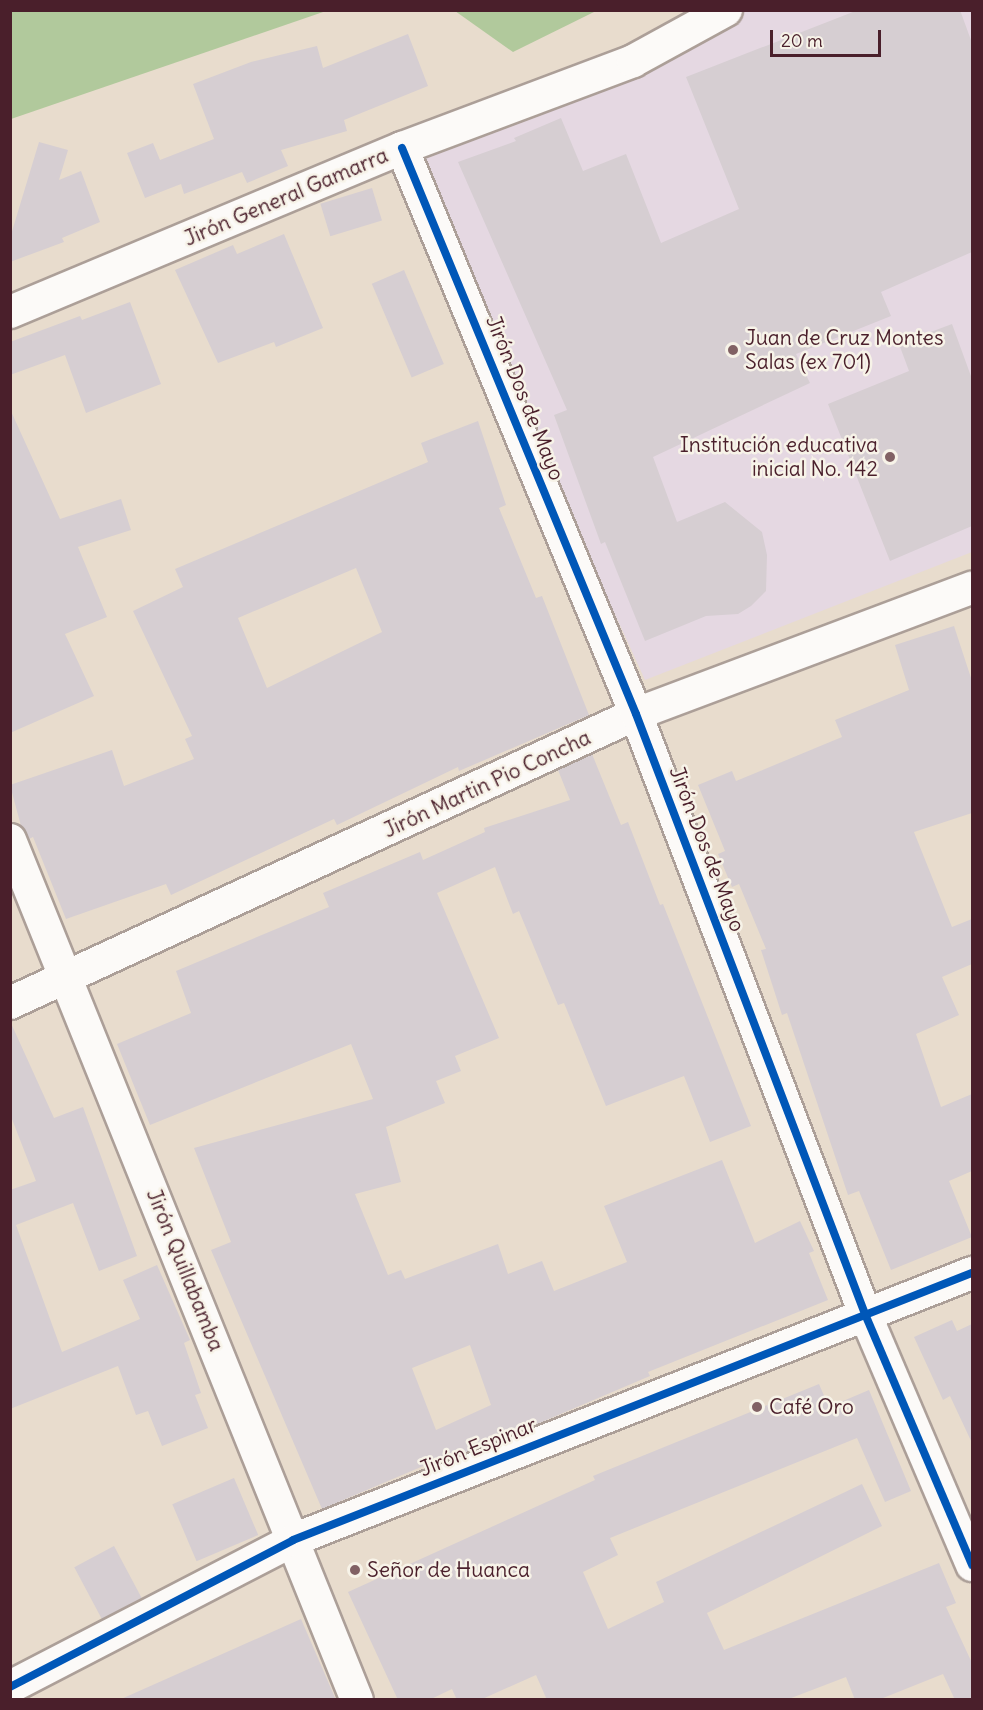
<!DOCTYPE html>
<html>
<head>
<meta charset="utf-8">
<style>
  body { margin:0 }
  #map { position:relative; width:983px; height:1710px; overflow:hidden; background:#e8dccd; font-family:Delius,sans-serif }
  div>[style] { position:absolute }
  .built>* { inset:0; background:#e5d8e2 }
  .forest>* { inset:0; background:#b1c99c }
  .building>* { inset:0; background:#d6ced2; transform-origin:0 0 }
  .roads { filter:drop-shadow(2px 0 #ac9f98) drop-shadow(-2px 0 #ac9f98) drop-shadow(0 2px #ac9f98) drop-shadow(0 -2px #ac9f98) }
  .minor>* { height:32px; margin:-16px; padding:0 16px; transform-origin:16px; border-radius:16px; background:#fcfaf8 }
  .cycleway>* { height:8px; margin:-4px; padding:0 4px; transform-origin:4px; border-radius:4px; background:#0057b8 }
  .dots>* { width:16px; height:16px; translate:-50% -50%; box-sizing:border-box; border:3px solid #f7f3e8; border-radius:50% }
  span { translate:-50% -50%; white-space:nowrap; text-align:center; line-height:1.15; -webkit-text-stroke:5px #f7f3e8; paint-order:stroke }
  .street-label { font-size:21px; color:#4a1f2b }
  .poi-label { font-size:21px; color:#4a1f2b }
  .left { translate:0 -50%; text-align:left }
  .right { translate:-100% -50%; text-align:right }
  .frame { position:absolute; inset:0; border:12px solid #4a1f2b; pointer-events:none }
  .scale { position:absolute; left:770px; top:30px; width:111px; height:27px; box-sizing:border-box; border:3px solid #4a1f2b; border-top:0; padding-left:8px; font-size:18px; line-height:21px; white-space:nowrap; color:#4a1f2b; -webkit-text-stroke:4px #f7f3e8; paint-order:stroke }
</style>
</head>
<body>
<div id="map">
  <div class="built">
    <div style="clip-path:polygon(714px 11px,972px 11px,972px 552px,645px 680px,402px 148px)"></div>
  </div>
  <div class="forest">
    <div style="clip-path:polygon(11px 10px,326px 10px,326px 11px,11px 119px)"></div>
    <div style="clip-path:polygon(455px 11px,596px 11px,513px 52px)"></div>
  </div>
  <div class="building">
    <div style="clip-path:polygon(858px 10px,960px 10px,972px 43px,972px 252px,881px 292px,891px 316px,796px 354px,810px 383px,653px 457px,677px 522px,725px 502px,762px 532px,767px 555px,766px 591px,751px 606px,738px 614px,706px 616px,645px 641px,605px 542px,601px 544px,554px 415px,567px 410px,458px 162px,516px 141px,514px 138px,561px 118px,583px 171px,626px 154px,661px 243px,739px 209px,686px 77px)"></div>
    <div style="clip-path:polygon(408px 34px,428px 86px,344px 120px,347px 131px,281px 150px,288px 166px,247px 183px,242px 172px,184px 194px,181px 184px,145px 198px,127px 153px,153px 143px,160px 160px,214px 139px,193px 84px,251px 62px,317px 46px,323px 68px)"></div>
    <div style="clip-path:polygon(39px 142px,68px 150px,59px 180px,81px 171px,100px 222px,62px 238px,64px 242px,10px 262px,10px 238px)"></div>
    <div style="left:372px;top:188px;width:34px;height:54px;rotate:73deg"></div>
    <div style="clip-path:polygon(284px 234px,323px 328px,276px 347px,274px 342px,218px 363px,175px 270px,233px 245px,237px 254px)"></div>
    <div style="left:404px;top:270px;width:102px;height:35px;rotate:67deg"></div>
    <div style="clip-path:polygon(130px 302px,161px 384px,86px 413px,65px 355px,10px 375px,10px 342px,80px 316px,82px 320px)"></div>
    <div style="clip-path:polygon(952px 324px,972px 379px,972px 526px,890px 561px,828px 404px,909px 371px,899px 344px)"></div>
    <div style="clip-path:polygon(10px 409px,60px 519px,121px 499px,131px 530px,78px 547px,107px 617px,65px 634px,94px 696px,10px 733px)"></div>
    <div style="clip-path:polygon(evenodd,478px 421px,506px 505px,499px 508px,536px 598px,542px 596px,589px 715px,459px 771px,458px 767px,337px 825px,334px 819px,171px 895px,166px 884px,66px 919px,33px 837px,29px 839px,21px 826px,10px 785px,112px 750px,124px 786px,194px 759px,185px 739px,192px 736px,133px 611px,183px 587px,175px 569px,428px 462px,421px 443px,478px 421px,356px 568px,382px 632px,267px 688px,238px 618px,356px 568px)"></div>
    <div style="clip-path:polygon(954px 626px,972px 681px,972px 813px,914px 832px,952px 927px,972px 919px,972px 964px,942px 977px,959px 1015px,916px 1034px,941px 1107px,972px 1094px,972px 1171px,949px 1181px,972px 1237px,891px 1270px,859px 1191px,848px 1195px,787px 1013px,782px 1015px,761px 950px,766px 949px,739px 884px,732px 887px,718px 854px,725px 851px,698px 785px,732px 771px,736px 781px,842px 737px,835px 720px,909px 690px,895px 645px)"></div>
    <div style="clip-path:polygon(evenodd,592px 754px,621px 825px,628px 822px,660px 905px,663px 904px,751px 1126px,710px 1142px,684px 1076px,606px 1106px,564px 1003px,558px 1005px,519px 911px,513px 914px,495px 867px,437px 893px,499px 1038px,455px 1056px,461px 1071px,436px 1081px,445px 1103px,386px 1127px,401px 1182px,355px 1194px,388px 1275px,401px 1270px,405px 1279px,498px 1244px,508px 1274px,542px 1261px,554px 1291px,627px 1262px,604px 1206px,722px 1160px,755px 1243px,800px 1221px,814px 1251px,809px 1253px,828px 1300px,648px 1372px,650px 1376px,523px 1430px,429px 1467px,428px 1464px,322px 1509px,211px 1250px,231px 1242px,194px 1148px,373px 1099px,351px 1044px,150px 1125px,117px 1044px,191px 1013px,176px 971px,329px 907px,323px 893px,420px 852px,423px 860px,485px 832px,484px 828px,570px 800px,558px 770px,592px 754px,470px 1345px,491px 1405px,436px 1430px,412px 1368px,470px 1345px)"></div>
    <div style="clip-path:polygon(10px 1021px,54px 1118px,83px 1107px,137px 1256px,99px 1271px,73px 1203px,16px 1225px,62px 1352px,140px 1319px,123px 1280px,157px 1265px,190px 1340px,184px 1343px,201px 1393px,195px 1395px,208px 1428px,162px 1446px,148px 1411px,136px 1415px,118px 1366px,10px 1409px,10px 1190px,36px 1181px,10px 1114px)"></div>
    <div style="clip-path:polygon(952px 1320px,957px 1331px,972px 1324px,972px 1443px,950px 1396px,943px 1400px,914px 1337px)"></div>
    <div style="clip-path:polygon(819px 1384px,829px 1407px,869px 1390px,911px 1491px,885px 1502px,857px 1438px,610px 1538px,618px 1555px,583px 1572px,608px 1629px,664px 1602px,656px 1582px,862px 1484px,882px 1526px,707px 1613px,724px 1650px,939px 1563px,956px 1603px,946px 1607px,972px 1663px,972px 1700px,955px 1700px,943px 1674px,878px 1700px,855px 1700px,846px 1677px,786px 1700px,547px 1700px,536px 1675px,480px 1700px,457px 1700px,452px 1689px,429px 1700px,398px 1700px,348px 1592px,595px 1480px,593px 1476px)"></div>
    <div style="left:234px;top:1478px;width:62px;height:67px;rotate:67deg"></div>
    <div style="left:114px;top:1546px;width:59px;height:45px;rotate:62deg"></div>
    <div style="clip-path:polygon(301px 1619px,336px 1700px,119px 1700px)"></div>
  </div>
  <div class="roads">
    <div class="minor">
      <div style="left:402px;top:148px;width:612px;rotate:67.54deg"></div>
      <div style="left:636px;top:714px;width:642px;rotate:69.11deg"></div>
      <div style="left:865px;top:1314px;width:273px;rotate:66.9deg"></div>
      <div style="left:10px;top:312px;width:425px;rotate:-22.7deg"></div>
      <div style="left:402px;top:148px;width:247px;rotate:-20.6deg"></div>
      <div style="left:633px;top:61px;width:106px;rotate:-28.7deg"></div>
      <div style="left:10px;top:840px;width:927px;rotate:68.03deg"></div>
      <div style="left:10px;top:1003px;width:689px;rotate:-24.78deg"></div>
      <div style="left:636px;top:714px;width:359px;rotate:-20.6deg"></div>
      <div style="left:10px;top:1687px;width:319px;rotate:-27.4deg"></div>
      <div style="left:293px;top:1540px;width:730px;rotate:-21.47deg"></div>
    </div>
  </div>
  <div class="cycleway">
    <div style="left:402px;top:148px;width:612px;rotate:67.54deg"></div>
    <div style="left:636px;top:714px;width:642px;rotate:69.11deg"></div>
    <div style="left:865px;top:1314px;width:273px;rotate:66.9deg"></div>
    <div style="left:10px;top:1687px;width:319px;rotate:-27.4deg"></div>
    <div style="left:293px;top:1540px;width:730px;rotate:-21.47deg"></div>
  </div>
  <div class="dots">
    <div style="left:733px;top:350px;background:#816164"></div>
    <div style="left:890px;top:457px;background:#816164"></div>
    <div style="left:757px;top:1407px;background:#816164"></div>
    <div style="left:355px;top:1570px;background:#816164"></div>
  </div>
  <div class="street-label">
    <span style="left:286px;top:197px;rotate:-23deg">Jirón General Gamarra</span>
    <span style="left:525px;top:398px;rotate:68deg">Jirón Dos de Mayo</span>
    <span style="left:487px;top:784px;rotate:-25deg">Jirón Martin Pio Concha</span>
    <span style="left:707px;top:849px;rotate:69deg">Jirón Dos de Mayo</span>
    <span style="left:185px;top:1270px;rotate:68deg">Jirón Quillabamba</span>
    <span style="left:478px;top:1447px;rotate:-22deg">Jirón Espinar</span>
  </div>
  <div class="poi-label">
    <span class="left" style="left:745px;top:350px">Juan de Cruz Montes<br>Salas (ex 701)</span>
    <span class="right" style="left:878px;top:457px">Institución educativa<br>inicial No. 142</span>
    <span class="left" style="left:769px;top:1407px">Café Oro</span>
    <span class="left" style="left:367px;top:1570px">Señor de Huanca</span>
  </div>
  <div class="frame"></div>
  <div class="scale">20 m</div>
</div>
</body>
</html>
